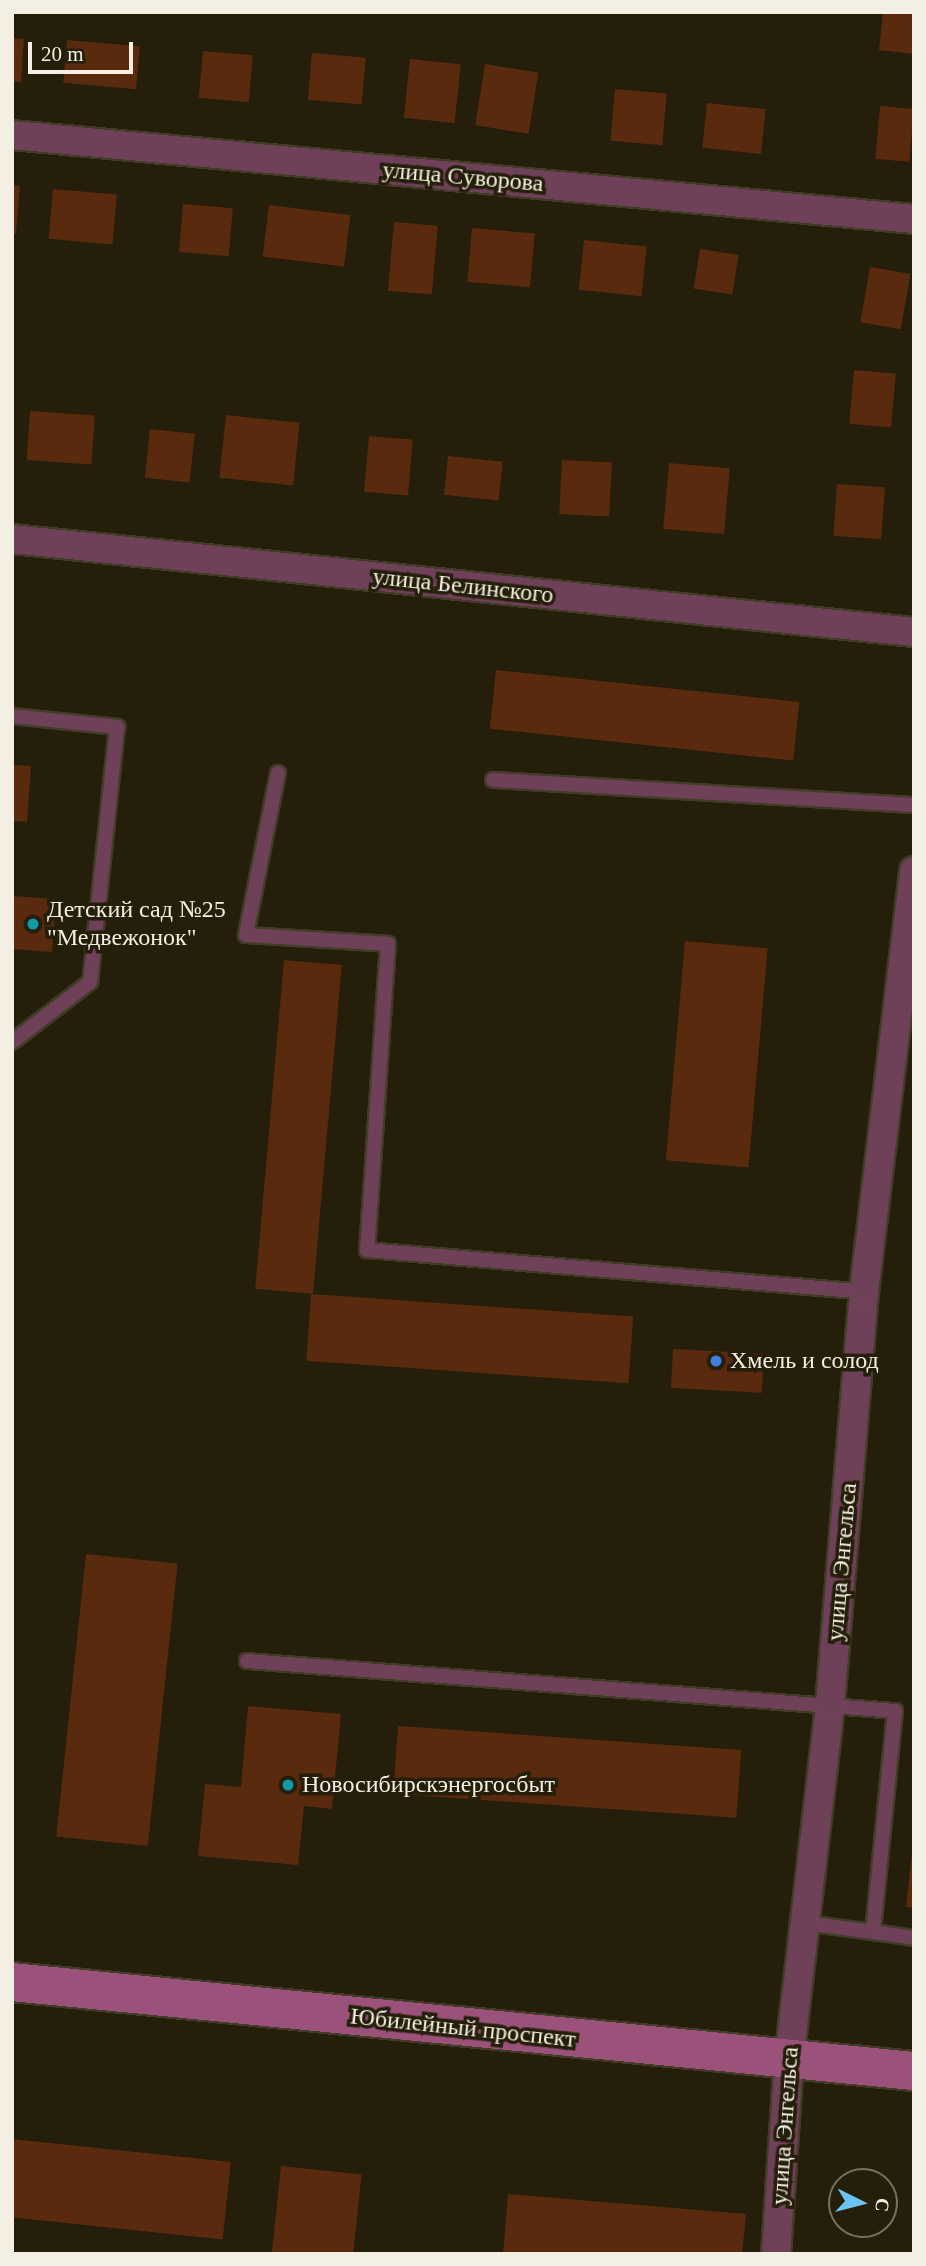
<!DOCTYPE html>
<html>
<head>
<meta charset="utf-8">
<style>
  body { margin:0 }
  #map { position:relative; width:926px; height:2266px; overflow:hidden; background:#251e0a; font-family:"Times New Roman",serif }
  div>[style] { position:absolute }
  .building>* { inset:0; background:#5a2a0e; transform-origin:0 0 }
  .roads { filter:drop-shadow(2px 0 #423b28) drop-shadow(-2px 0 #423b28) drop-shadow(0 2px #423b28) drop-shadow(0 -2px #423b28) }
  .lane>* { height:14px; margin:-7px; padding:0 7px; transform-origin:7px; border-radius:7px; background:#6e4159 }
  .street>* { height:28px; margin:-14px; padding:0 14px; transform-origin:14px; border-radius:14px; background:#6e4159 }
  .secondary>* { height:38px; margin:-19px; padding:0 19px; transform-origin:19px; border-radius:19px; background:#9a527a }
  .dots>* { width:19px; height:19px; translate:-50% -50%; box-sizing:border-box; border:4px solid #251e0a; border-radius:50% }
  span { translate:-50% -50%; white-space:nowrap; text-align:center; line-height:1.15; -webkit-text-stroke:7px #251e0a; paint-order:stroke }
  .street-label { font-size:24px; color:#f3efe2 }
  .poi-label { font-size:24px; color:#f3efe2 }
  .left { translate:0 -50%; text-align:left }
  .frame { position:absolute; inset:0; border:14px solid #f3efe2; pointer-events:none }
  .north { position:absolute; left:828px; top:2168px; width:70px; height:70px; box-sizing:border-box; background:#251e0a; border:2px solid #777260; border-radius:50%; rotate:96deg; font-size:19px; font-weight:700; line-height:28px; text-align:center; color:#f3efe2 }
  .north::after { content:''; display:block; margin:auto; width:24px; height:32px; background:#6cc3f2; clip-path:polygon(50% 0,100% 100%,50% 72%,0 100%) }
  .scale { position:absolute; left:28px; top:42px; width:105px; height:32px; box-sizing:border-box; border:4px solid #f3efe2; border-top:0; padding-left:9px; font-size:21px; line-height:24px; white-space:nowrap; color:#f3efe2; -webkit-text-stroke:5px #251e0a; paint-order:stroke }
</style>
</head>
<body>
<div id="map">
  <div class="building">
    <div style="clip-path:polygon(883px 12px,914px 12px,914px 54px,879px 50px)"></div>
    <div style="clip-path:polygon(12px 38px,24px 39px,21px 82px,12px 81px)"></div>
    <div style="left:67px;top:40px;width:73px;height:43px;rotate:5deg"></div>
    <div style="left:203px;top:51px;width:50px;height:47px;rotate:5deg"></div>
    <div style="left:312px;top:53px;width:54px;height:47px;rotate:5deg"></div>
    <div style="left:410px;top:59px;width:51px;height:59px;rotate:6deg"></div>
    <div style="left:485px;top:64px;width:54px;height:62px;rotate:9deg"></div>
    <div style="left:615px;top:89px;width:52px;height:52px;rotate:5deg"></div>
    <div style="left:707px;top:103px;width:59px;height:45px;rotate:6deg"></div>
    <div style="left:880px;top:106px;width:34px;height:53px;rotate:5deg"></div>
    <div style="clip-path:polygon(12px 185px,20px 186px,16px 234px,12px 233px)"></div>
    <div style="left:53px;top:189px;width:64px;height:50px;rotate:5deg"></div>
    <div style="left:183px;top:204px;width:50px;height:48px;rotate:5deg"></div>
    <div style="left:269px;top:205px;width:82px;height:52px;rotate:7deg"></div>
    <div style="left:394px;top:222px;width:44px;height:69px;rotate:5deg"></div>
    <div style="left:472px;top:228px;width:63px;height:54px;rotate:5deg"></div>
    <div style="left:584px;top:240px;width:63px;height:50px;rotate:6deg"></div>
    <div style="left:700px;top:249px;width:39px;height:40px;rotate:9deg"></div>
    <div style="left:870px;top:267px;width:41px;height:56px;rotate:10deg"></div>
    <div style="left:854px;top:370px;width:42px;height:54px;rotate:5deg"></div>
    <div style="left:30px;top:411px;width:65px;height:49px;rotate:4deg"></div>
    <div style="left:226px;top:415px;width:74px;height:63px;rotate:6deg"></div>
    <div style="left:150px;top:429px;width:45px;height:49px;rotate:6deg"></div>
    <div style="left:369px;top:436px;width:44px;height:56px;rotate:5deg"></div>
    <div style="left:448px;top:456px;width:55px;height:39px;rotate:6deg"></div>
    <div style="left:562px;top:460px;width:50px;height:54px;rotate:3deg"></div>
    <div style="left:669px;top:463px;width:61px;height:66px;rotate:5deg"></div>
    <div style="left:837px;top:484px;width:48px;height:52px;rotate:4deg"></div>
    <div style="left:496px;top:670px;width:305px;height:59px;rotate:6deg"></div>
    <div style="clip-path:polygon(12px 765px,31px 766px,27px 822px,12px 821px)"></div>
    <div style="left:12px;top:896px;width:44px;height:53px;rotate:4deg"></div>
    <div style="left:685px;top:941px;width:83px;height:220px;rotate:5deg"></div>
    <div style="left:284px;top:960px;width:58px;height:330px;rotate:5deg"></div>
    <div style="left:311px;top:1294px;width:323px;height:67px;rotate:4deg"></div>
    <div style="left:673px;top:1349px;width:91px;height:39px;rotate:3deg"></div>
    <div style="left:86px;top:1554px;width:92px;height:284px;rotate:6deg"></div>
    <div style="clip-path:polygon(248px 1706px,341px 1714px,332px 1809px,304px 1806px,298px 1865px,198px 1856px,205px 1784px,241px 1787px)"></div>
    <div style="left:398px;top:1726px;width:344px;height:68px;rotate:4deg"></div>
    <div style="clip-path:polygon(912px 1853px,914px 1853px,914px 1908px,906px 1907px)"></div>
    <div style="left:12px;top:2139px;width:220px;height:78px;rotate:6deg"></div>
    <div style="left:281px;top:2166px;width:81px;height:88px;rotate:6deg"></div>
    <div style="clip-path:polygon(508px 2194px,746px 2214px,742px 2254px,503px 2254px)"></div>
  </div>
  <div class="roads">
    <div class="lane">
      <div style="left:12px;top:716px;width:106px;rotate:6deg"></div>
      <div style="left:117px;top:727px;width:256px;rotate:96deg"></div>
      <div style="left:90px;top:982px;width:98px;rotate:142.4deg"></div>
      <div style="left:278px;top:773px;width:165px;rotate:101.2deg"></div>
      <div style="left:246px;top:935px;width:142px;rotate:3.6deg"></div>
      <div style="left:388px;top:944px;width:307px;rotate:93.9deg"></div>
      <div style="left:367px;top:1250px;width:499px;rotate:4.8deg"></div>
      <div style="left:493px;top:780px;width:422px;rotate:3.4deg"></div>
      <div style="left:247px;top:1661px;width:650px;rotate:4.41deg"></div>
      <div style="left:895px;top:1711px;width:222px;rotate:95.7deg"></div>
      <div style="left:873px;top:1932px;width:41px;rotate:8.3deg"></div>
      <div style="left:806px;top:1923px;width:68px;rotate:7.7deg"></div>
    </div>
    <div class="street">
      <div style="left:12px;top:135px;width:906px;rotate:5.32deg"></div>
      <div style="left:12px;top:539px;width:907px;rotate:5.89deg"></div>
      <div style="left:776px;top:2254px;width:194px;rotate:-86.2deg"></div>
      <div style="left:789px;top:2060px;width:357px;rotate:-83.4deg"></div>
      <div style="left:830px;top:1705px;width:414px;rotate:-85.3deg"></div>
      <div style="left:864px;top:1292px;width:424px;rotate:-83.2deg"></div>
    </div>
    <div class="secondary">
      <div style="left:12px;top:1982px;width:906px;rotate:5.64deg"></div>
    </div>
  </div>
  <div class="dots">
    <div style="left:33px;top:924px;background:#0f9aa8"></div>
    <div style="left:716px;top:1361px;background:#3f7fe0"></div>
    <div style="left:288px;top:1785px;background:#0f9aa8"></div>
  </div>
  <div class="street-label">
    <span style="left:463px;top:177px;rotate:5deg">улица Суворова</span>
    <span style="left:463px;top:586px;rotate:6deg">улица Белинского</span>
    <span style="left:842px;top:1562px;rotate:-85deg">улица Энгельса</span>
    <span style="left:463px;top:2028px;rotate:6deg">Юбилейный проспект</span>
    <span style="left:785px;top:2126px;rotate:-86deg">улица Энгельса</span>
  </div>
  <div class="poi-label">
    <span class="left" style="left:47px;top:924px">Детский сад №25<br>"Медвежонок"</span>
    <span class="left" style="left:730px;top:1361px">Хмель и солод</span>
    <span class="left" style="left:302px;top:1785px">Новосибирскэнергосбыт</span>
  </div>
  <div class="frame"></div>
  <div class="north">С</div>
  <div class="scale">20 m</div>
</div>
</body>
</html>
